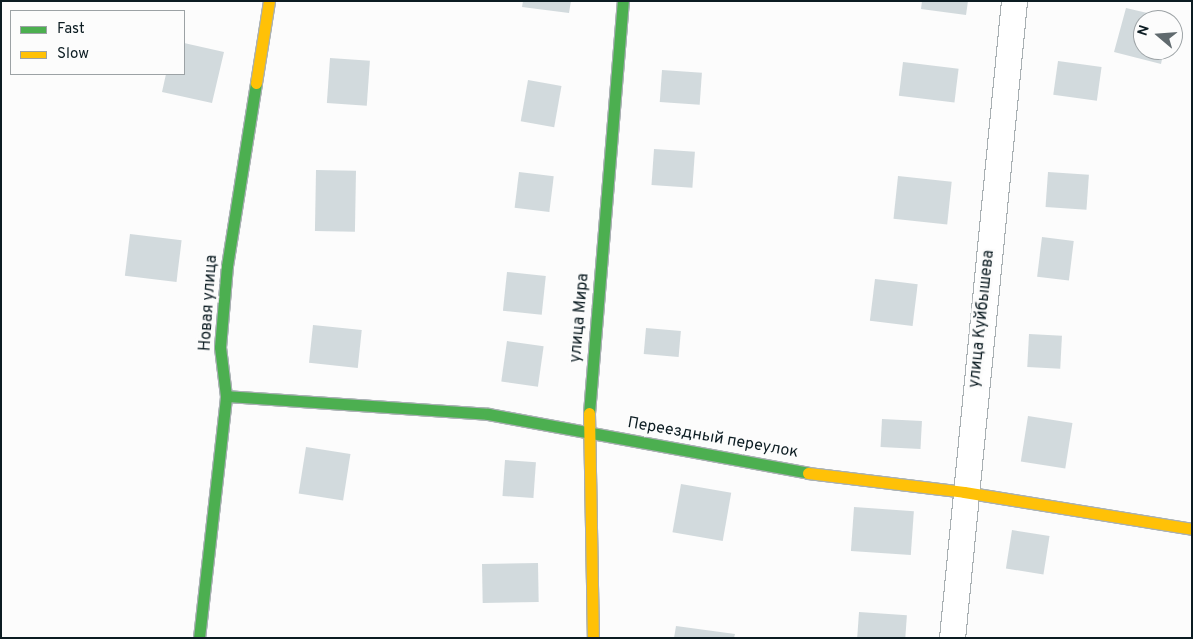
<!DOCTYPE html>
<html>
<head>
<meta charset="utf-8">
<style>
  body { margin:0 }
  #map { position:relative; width:1193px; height:639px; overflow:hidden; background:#fcfcfc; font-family:Overpass,sans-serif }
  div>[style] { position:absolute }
  .building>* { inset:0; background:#d2dadd; transform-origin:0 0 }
  .roads { filter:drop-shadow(1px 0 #a9b0b3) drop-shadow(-1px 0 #a9b0b3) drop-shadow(0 1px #a9b0b3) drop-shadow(0 -1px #a9b0b3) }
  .street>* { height:25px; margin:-12.5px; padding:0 12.5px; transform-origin:12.5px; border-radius:12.5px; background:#fff }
  .fast>* { height:11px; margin:-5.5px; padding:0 5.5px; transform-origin:5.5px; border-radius:5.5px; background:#4caf50 }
  .slow>* { height:11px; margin:-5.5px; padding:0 5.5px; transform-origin:5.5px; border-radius:5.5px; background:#ffc107 }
  span { translate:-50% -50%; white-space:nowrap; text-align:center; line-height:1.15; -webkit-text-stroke:5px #fcfcfc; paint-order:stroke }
  .street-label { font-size:16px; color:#0c1c22 }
  .frame { position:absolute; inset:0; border:2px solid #0c1c22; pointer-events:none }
  .legend { position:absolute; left:10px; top:10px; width:175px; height:65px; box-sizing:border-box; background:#fcfcfc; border:1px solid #9ca2a5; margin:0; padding:6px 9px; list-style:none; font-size:15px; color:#0c1c22 }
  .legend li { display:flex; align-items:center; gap:10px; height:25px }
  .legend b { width:25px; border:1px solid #9ca2a5 }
  .north { position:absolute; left:1133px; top:10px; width:50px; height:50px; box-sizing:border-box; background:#fcfcfc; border:1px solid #9ca2a5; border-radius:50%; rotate:288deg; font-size:14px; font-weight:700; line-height:20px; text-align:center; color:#0c1c22 }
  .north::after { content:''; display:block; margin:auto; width:18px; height:22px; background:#606a6e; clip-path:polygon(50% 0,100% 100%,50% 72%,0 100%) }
</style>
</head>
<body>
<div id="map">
  <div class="building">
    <div style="clip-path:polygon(523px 1px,571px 1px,569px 13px,522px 7px)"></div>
    <div style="clip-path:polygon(922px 1px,968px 1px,966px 15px,921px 9px)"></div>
    <div style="clip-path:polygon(1126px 8px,1173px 19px,1143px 20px,1143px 50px,1164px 50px,1161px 64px,1114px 52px)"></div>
    <div style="clip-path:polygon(184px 43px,224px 52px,212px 103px,162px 92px,166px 74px,184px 74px)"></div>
    <div style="left:330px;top:58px;width:40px;height:45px;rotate:4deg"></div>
    <div style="left:1058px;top:61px;width:44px;height:34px;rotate:8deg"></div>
    <div style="left:903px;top:62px;width:56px;height:34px;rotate:7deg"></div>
    <div style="left:662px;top:70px;width:40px;height:32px;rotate:4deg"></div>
    <div style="left:528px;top:80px;width:34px;height:42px;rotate:10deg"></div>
    <div style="left:654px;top:149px;width:41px;height:36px;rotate:4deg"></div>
    <div style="left:316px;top:170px;width:40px;height:61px;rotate:1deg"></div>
    <div style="left:519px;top:172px;width:35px;height:36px;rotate:7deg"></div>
    <div style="left:1048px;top:172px;width:41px;height:35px;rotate:4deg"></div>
    <div style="left:898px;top:176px;width:54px;height:43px;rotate:6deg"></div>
    <div style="left:130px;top:234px;width:52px;height:42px;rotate:7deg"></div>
    <div style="left:1042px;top:237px;width:32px;height:40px;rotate:7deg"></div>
    <div style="left:507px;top:272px;width:39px;height:39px;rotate:6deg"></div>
    <div style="left:875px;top:279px;width:43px;height:42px;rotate:7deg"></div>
    <div style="left:313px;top:325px;width:49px;height:38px;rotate:6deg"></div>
    <div style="left:646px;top:328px;width:35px;height:26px;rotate:5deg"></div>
    <div style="left:1029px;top:334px;width:33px;height:33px;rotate:3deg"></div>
    <div style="left:507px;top:341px;width:37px;height:41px;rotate:8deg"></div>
    <div style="left:1028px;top:416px;width:45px;height:46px;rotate:9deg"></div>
    <div style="left:882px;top:419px;width:40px;height:28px;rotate:3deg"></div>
    <div style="left:306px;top:447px;width:45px;height:47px;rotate:9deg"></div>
    <div style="left:505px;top:460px;width:31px;height:36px;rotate:4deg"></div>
    <div style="left:681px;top:484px;width:51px;height:49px;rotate:10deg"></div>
    <div style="left:854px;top:507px;width:60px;height:44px;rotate:4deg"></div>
    <div style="left:1012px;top:530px;width:38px;height:39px;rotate:9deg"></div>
    <div style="left:538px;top:563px;width:39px;height:56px;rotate:89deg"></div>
    <div style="left:859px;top:612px;width:48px;height:26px;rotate:4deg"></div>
    <div style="clip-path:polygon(676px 626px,735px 634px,734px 638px,674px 638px)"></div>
  </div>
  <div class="roads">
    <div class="street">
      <div style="left:952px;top:638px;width:640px;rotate:-84.44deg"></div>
    </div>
    <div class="fast">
      <div style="left:226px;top:396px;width:263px;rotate:3.9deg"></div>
      <div style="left:488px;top:414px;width:325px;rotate:10.4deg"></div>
      <div style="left:589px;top:413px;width:413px;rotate:-85.3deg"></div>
      <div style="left:199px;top:638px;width:244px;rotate:-83.6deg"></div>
      <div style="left:226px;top:396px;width:49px;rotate:-97deg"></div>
      <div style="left:220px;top:347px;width:81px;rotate:-85.1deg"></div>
      <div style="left:227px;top:266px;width:185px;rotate:-81deg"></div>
    </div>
    <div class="slow">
      <div style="left:256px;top:83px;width:83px;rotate:-81deg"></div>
      <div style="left:589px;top:413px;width:225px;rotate:89deg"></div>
      <div style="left:808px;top:473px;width:157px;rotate:6.9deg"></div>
      <div style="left:964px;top:492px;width:231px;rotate:9.2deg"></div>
    </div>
  </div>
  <div class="street-label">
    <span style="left:209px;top:303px;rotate:-86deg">Новая улица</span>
    <span style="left:580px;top:318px;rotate:-85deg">улица Мира</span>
    <span style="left:982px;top:319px;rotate:-84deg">улица Куйбышева</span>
    <span style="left:713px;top:438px;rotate:10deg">Переездный переулок</span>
  </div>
  <div class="frame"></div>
  <ul class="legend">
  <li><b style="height:6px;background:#4caf50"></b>Fast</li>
  <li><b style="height:6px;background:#ffc107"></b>Slow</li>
  </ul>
  <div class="north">N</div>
</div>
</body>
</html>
